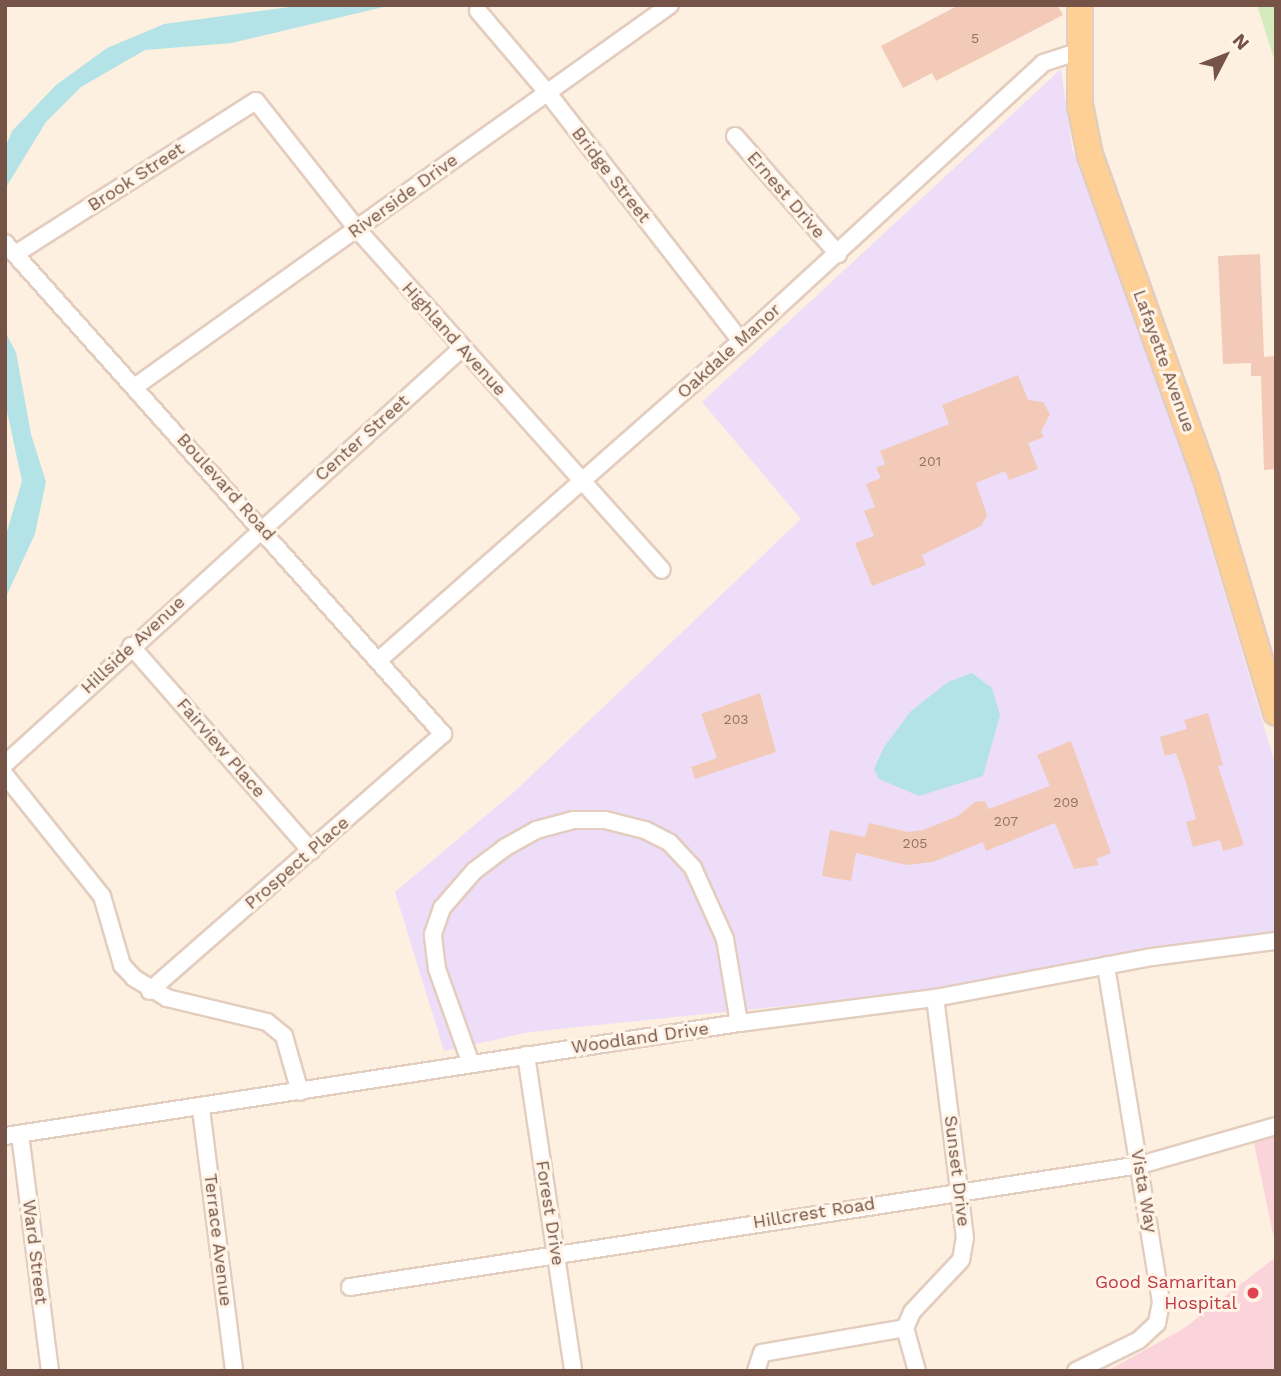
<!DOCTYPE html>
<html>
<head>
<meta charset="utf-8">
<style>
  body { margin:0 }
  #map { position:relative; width:1281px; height:1376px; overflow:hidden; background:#fdf0e0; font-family:"Work Sans",sans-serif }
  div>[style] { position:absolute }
  .education>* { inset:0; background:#edddf9 }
  .medical>* { inset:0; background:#fbd3db }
  .green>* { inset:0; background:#d4ebbe }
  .water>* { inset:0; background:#b4e3e7 }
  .building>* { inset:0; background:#f3cab7 }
  .roads { filter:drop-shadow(2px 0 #e3cdbf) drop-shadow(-2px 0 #e3cdbf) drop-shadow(0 2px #e3cdbf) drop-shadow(0 -2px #e3cdbf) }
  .minor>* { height:16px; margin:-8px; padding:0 8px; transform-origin:8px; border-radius:8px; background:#fff }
  .primary>* { height:24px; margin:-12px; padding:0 12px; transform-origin:12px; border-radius:12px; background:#ffd095 }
  .dots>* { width:19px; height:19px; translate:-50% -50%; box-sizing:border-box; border:4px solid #fff4e7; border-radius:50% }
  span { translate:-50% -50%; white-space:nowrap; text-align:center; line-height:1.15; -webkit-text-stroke:6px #fff4e7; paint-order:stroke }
  .number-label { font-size:14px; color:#947263 }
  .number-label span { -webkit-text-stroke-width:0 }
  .street-label { font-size:18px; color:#755447 }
  .health-label { font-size:18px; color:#be3a42 }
  .right { translate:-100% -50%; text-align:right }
  .frame { position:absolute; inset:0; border:7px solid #755447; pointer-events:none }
  .north { position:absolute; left:1190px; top:21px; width:70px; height:70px; -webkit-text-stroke:5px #fff4e7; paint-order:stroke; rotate:48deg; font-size:19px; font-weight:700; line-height:28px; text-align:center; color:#755447 }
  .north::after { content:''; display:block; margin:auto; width:24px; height:32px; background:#755447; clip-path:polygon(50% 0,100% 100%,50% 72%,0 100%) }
</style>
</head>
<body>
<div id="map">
  <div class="education">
    <div style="clip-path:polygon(1061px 69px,1072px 148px,1174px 423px,1276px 767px,1276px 936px,1084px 975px,530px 1032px,444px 1051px,395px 892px,514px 792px,801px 519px,702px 402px)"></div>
  </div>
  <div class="medical">
    <div style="clip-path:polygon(1276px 1135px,1276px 1248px,1254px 1143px)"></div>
    <div style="clip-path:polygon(1276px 1257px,1276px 1371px,1107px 1371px,1183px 1329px)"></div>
  </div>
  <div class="green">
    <div style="clip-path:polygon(1257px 5px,1276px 5px,1276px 65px)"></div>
  </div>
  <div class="water">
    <div style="clip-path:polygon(304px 5px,392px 5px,232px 43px,145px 50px,81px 87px,46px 122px,5px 189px,5px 148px,12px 131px,56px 85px,107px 48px,164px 24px)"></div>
    <div style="clip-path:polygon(5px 332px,16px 352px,31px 434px,46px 482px,35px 534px,5px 599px,5px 538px,22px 481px,5px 402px)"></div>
    <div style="clip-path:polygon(972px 673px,992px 688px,1000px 715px,983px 776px,919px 796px,879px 779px,874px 769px,884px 747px,911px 711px,948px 682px)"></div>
  </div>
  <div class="building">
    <div style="clip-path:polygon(959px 5px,1057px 5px,1063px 15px,936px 81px,932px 73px,903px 88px,881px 46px)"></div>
    <div style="clip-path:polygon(1260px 254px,1264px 357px,1276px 356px,1276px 469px,1264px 470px,1261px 376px,1251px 376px,1251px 363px,1223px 364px,1218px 256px)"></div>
    <div style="clip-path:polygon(1018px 375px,1028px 400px,1043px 402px,1050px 414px,1041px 432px,1044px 437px,1028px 443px,1038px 469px,1009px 480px,1005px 471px,976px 483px,987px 515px,981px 526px,922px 555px,926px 565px,872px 586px,855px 543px,874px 536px,864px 511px,875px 507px,866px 484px,881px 478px,876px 468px,885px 464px,880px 451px,949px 424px,942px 405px)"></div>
    <div style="clip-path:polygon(760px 693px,776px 752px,695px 779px,691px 767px,717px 758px,701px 714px)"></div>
    <div style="clip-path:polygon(1208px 713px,1223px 765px,1218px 766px,1244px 845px,1223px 851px,1220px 840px,1193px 847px,1186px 822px,1196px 819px,1185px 779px,1176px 753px,1165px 756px,1160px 737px,1187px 729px,1184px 720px)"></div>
    <div style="clip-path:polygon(1071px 741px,1111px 853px,1096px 859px,1099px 865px,1074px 869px,1055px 823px,986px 851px,983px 842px,933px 862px,906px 865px,856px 853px,851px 881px,822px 876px,830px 830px,865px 837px,869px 823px,908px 832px,923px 830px,958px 816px,975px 802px,985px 801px,989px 809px,1050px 786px,1037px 755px)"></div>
  </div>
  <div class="roads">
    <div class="minor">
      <div style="left:478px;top:11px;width:106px;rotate:49.6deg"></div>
      <div style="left:547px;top:92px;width:316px;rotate:52.1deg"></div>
      <div style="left:735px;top:136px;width:157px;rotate:48.9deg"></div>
      <div style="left:5px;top:243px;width:658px;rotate:48.27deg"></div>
      <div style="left:443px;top:734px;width:390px;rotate:138.8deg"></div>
      <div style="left:17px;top:253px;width:283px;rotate:-32.5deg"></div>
      <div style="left:256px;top:101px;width:163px;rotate:51.7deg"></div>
      <div style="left:357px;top:229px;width:457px;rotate:48.2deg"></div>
      <div style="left:136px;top:386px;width:656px;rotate:-35.51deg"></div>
      <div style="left:131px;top:646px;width:273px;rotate:48.7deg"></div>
      <div style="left:380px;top:659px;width:481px;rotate:-41.4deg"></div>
      <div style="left:741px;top:341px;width:410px;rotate:-42.6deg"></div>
      <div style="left:1043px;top:63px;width:38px;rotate:-18deg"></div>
      <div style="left:5px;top:764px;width:618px;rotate:-42.31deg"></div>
      <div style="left:5px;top:775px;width:155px;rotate:51.3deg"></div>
      <div style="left:102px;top:896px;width:72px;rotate:73.8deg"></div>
      <div style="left:122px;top:965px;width:18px;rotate:47deg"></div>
      <div style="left:134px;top:978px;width:39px;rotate:31deg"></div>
      <div style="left:167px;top:998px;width:103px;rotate:13.5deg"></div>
      <div style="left:267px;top:1022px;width:22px;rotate:39deg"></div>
      <div style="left:284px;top:1036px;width:58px;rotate:74.1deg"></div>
      <div style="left:526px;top:1055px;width:319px;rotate:81.5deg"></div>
      <div style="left:471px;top:1064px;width:101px;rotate:-109.7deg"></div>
      <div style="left:437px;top:969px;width:35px;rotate:-97deg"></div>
      <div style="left:433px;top:934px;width:28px;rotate:-71deg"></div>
      <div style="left:442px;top:908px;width:49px;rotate:-49.1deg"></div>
      <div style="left:474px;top:871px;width:38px;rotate:-37deg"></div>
      <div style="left:504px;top:848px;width:37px;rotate:-29deg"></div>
      <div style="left:536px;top:830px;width:38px;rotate:-15deg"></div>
      <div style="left:573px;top:820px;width:32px"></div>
      <div style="left:605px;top:820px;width:41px;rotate:14deg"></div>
      <div style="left:645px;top:830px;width:28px;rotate:27deg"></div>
      <div style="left:670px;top:843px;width:34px;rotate:47deg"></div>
      <div style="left:693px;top:868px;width:78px;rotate:65.7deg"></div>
      <div style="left:725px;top:939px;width:85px;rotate:80.5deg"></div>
      <div style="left:201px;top:1109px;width:264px;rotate:82.8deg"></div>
      <div style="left:20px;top:1134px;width:239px;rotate:82.8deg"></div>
      <div style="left:5px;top:1136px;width:743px;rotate:-8.75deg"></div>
      <div style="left:739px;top:1023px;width:198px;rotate:-7.3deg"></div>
      <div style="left:935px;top:998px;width:221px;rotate:-10.7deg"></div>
      <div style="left:1152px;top:957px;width:125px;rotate:-7.4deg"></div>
      <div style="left:350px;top:1287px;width:799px;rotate:-8.78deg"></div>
      <div style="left:1140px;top:1165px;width:141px;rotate:-16deg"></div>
      <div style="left:905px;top:1328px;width:17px;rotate:-66deg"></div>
      <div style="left:912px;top:1312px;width:71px;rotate:-46.7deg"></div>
      <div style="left:961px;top:1260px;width:22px;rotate:-80deg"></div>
      <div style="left:965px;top:1238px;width:242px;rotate:-97.1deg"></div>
      <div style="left:905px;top:1328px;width:45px;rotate:74.4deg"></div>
      <div style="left:756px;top:1371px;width:19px;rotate:-72deg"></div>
      <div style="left:762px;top:1353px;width:145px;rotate:-9.9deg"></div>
      <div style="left:1076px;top:1371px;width:70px;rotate:-26.2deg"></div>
      <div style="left:1139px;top:1340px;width:25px;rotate:-43deg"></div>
      <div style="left:1157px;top:1323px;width:21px;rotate:-79deg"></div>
      <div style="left:1161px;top:1302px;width:341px;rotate:-99.3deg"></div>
    </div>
    <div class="primary">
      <div style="left:1080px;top:5px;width:100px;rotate:90deg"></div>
      <div style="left:1080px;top:105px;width:51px;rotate:78.7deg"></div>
      <div style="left:1090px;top:155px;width:344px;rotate:70.3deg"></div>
      <div style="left:1206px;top:479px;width:244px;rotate:73.3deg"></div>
    </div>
  </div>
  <div class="dots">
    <div style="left:1253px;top:1293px;background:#e0444e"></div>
  </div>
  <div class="number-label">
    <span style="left:975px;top:38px">5</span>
    <span style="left:930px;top:461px">201</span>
    <span style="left:736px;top:719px">203</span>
    <span style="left:1066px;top:802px">209</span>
    <span style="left:1006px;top:821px">207</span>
    <span style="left:915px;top:843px">205</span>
  </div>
  <div class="street-label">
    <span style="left:611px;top:175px;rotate:52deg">Bridge Street</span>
    <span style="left:136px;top:177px;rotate:-33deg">Brook Street</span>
    <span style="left:786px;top:195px;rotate:49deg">Ernest Drive</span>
    <span style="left:403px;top:196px;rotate:-36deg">Riverside Drive</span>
    <span style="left:454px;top:339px;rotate:48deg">Highland Avenue</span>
    <span style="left:729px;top:351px;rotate:-42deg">Oakdale Manor</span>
    <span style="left:1164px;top:361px;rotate:70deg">Lafayette Avenue</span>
    <span style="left:362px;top:438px;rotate:-42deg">Center Street</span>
    <span style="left:226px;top:487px;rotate:48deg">Boulevard Road</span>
    <span style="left:133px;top:645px;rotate:-43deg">Hillside Avenue</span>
    <span style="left:221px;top:748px;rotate:49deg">Fairview Place</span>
    <span style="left:297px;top:863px;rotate:-41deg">Prospect Place</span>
    <span style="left:640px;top:1038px;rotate:-8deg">Woodland Drive</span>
    <span style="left:957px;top:1171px;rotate:83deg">Sunset Drive</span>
    <span style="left:1144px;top:1191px;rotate:80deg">Vista Way</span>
    <span style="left:550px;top:1213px;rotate:81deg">Forest Drive</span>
    <span style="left:814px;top:1213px;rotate:-9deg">Hillcrest Road</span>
    <span style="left:218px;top:1240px;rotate:83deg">Terrace Avenue</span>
    <span style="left:35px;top:1252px;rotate:83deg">Ward Street</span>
  </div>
  <div class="health-label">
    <span class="right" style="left:1237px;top:1293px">Good Samaritan<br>Hospital</span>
  </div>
  <div class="frame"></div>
  <div class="north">N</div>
</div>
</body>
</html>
